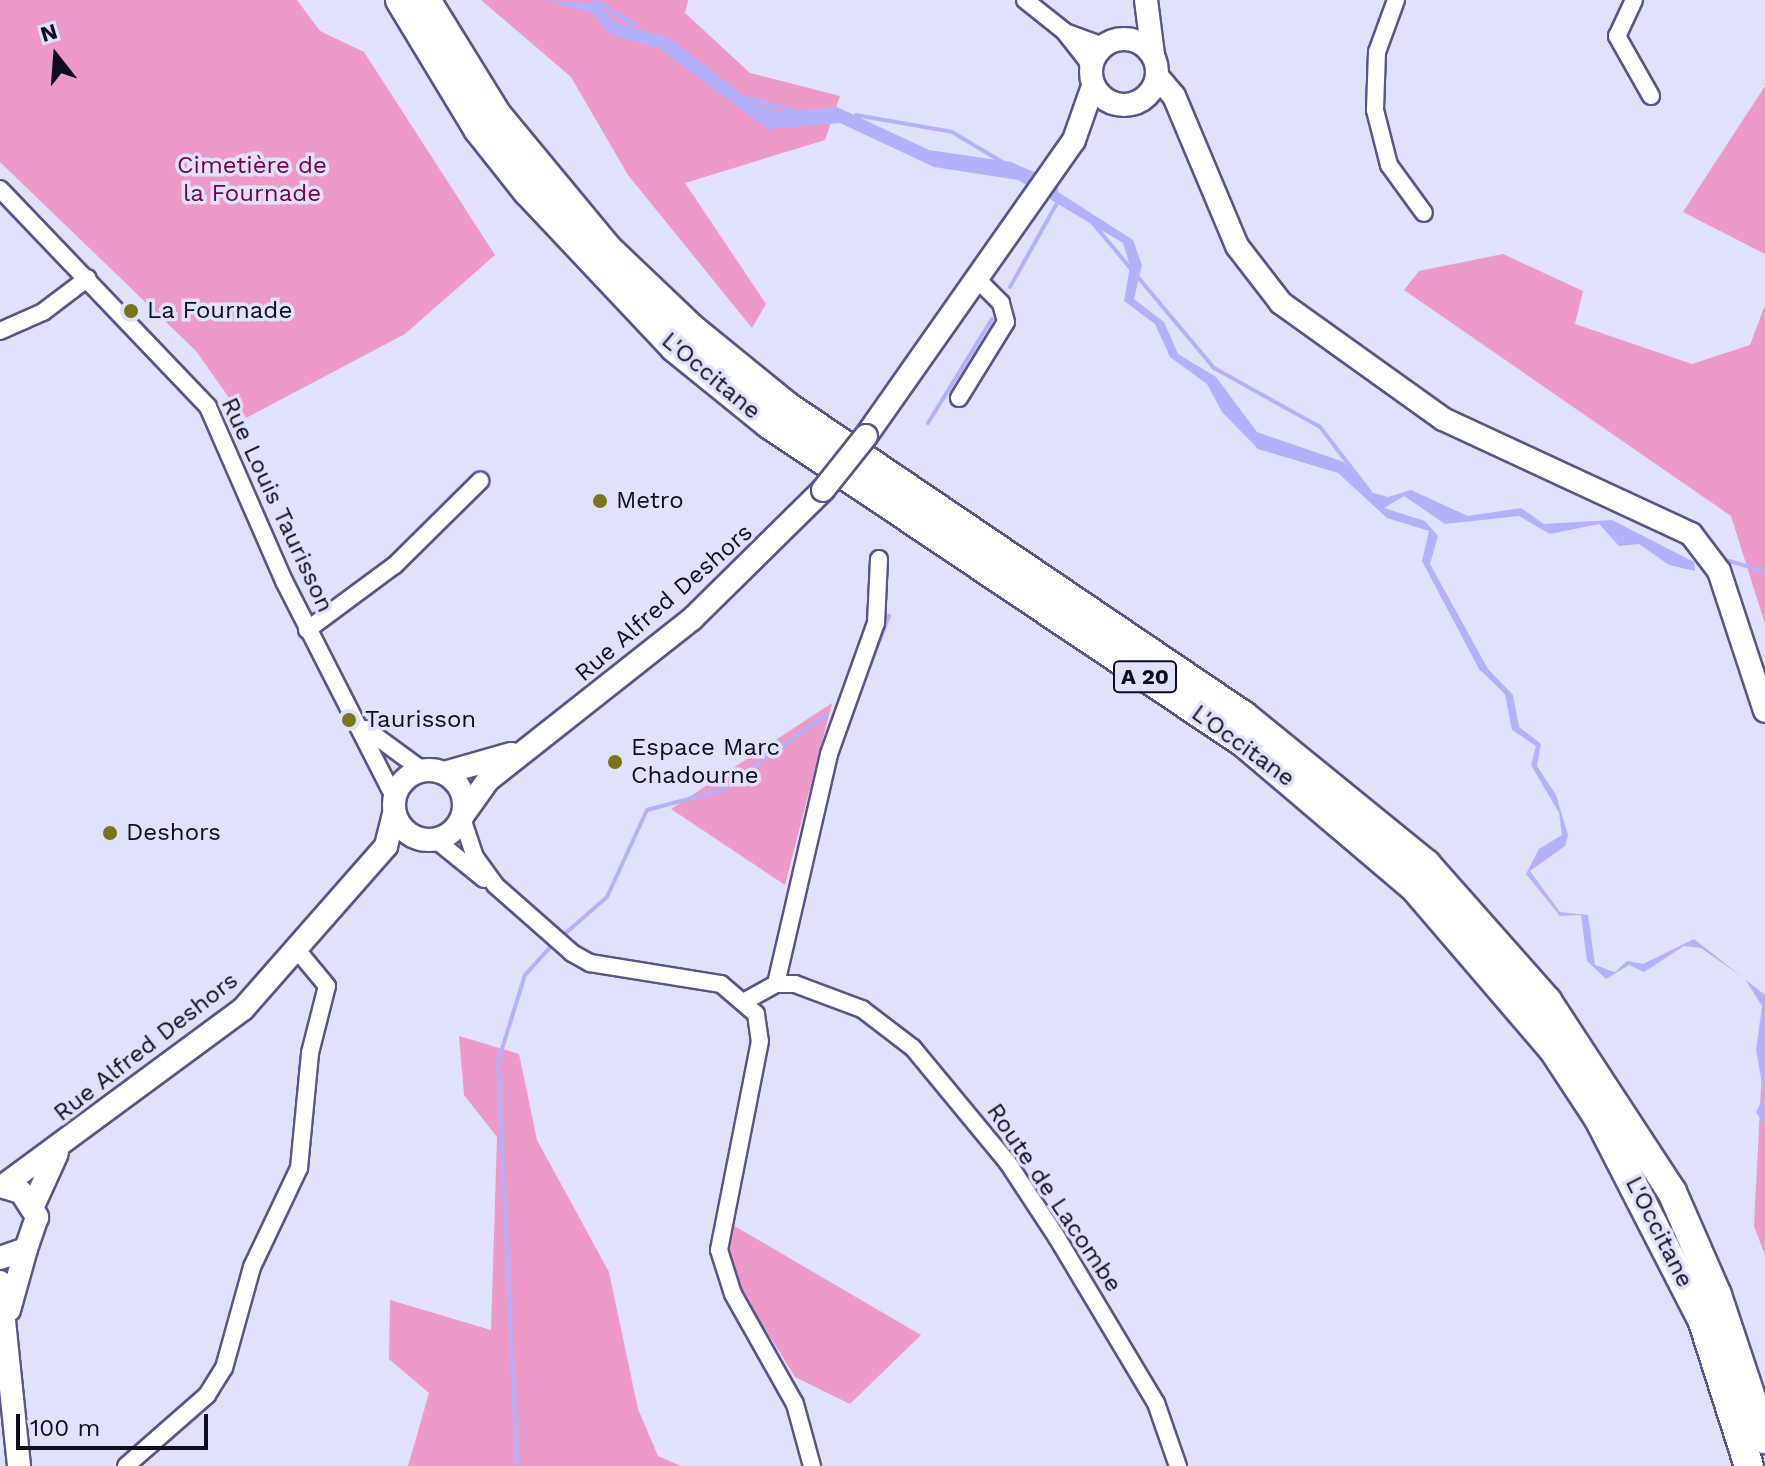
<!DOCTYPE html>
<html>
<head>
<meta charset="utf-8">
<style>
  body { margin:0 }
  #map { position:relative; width:1765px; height:1466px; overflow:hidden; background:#e0e1fa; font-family:"Work Sans",sans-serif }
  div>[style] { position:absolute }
  .green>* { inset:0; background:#ed9ac8 }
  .water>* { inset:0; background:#b4b1fc }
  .stream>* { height:4px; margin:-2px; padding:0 2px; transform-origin:2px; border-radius:2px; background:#b4b1fc }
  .roads { filter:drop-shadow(2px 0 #59558b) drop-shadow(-2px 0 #59558b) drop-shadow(0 2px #59558b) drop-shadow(0 -2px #59558b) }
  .street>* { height:16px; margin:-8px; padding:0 8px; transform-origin:8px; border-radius:8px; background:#fff }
  .secondary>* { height:22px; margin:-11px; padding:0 11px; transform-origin:11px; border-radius:11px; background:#fff }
  .secondary>.ring { margin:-11px; padding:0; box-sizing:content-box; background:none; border:22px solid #fff; border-radius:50% }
  .highway>* { height:28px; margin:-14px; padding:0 14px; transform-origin:14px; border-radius:14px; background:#fff }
  .bridges { filter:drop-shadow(2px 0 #59558b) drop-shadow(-2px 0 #59558b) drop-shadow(0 2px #59558b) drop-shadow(0 -2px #59558b) }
  .secondary-bridge>* { height:22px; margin:-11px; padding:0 11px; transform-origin:11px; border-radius:11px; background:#fff }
  .dots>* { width:22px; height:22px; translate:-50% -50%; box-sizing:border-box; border:4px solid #e0e1fa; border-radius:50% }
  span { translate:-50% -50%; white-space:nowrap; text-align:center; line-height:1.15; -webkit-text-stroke:7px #e0e1fa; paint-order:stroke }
  .shield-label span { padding:2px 6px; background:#e0e1fa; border:2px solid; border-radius:6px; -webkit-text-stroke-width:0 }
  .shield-label { font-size:22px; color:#0e0c21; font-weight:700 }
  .park-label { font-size:24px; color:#750053 }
  .poi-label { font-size:24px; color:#0e0c21 }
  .left { translate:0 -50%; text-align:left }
  .street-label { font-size:24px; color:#0e0c21 }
  .north { position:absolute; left:16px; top:16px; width:80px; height:80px; -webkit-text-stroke:6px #e0e1fa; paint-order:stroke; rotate:343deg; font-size:22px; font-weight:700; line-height:32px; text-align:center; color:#0e0c21 }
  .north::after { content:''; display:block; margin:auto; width:28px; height:36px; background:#0e0c21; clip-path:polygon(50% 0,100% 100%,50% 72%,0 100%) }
  .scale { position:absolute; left:16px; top:1414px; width:192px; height:36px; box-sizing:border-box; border:4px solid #0e0c21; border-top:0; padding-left:10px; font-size:24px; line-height:28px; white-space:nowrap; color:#0e0c21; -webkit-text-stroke:6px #e0e1fa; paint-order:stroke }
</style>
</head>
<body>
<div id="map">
  <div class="green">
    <div style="clip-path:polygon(0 0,297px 0,320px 31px,364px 52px,495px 255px,405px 334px,244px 419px,196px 351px,0 162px)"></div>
    <div style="clip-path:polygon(481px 0,688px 0,685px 13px,750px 73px,840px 96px,825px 140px,685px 183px,766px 304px,752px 328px,628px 175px,571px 77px)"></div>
    <div style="clip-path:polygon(1765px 86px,1765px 254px,1683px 212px)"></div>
    <div style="clip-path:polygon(1503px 254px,1583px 291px,1575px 324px,1692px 364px,1750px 345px,1765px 305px,1765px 624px,1731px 516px,1404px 290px,1419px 271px)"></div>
    <div style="clip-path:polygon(832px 703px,785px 885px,671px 809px,765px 747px)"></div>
    <div style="clip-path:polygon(1765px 1010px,1765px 1255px,1754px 1226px)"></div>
    <div style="clip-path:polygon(459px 1036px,519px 1054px,537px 1140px,609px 1272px,638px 1409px,658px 1456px,681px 1466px,408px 1466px,429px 1393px,389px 1359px,390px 1300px,491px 1330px,497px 1137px,464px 1095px)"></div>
    <div style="clip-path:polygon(731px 1224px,921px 1335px,850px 1404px,795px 1377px,738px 1285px,728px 1249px)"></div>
  </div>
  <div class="water">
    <div style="clip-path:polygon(544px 0,597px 4px,615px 22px,669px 38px,755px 104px,782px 112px,837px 107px,929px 150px,1011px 162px,1058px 182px,1058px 192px,1133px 240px,1142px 265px,1134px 299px,1164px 322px,1178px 354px,1216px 377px,1257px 432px,1344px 462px,1370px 492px,1388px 497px,1411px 490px,1468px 516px,1521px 508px,1544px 524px,1612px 520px,1694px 562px,1695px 571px,1669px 565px,1639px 544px,1619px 546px,1599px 524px,1550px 534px,1519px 516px,1445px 524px,1404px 496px,1384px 508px,1425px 521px,1438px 536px,1430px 564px,1488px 669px,1513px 695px,1519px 727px,1541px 744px,1537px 766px,1556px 795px,1568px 835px,1565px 846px,1530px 871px,1560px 912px,1588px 915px,1595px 965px,1615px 972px,1627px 961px,1643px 964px,1694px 939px,1765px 995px,1765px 1127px,1756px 1112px,1764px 1095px,1756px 1050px,1762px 1006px,1745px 979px,1701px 948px,1684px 946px,1644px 972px,1629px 965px,1606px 979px,1587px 961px,1581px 915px,1560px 916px,1526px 874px,1539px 849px,1562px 835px,1559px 813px,1531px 765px,1536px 746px,1512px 730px,1505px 694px,1479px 669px,1422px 561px,1429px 531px,1387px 518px,1338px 473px,1258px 449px,1222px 412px,1207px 384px,1170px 357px,1155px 324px,1124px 301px,1130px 266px,1123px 243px,1018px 180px,934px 167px,840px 123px,768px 129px,660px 49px,610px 34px,592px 13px)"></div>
  </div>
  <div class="stream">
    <div style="left:593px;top:0;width:50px;rotate:30.2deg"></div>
    <div style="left:746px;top:98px;width:51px;rotate:14.9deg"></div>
    <div style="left:856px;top:115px;width:97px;rotate:10deg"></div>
    <div style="left:952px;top:132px;width:61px;rotate:30.8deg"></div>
    <div style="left:1091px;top:221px;width:192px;rotate:50.1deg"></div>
    <div style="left:1214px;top:368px;width:121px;rotate:29.1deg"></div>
    <div style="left:1320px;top:427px;width:82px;rotate:52.4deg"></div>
    <div style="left:1010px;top:287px;width:102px;rotate:-60.7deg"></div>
    <div style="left:928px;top:423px;width:122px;rotate:-58.4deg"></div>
    <div style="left:1729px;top:561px;width:37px;rotate:16deg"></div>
    <div style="left:858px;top:697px;width:87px;rotate:-69.1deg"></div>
    <div style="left:560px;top:938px;width:62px;rotate:-41.1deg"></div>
    <div style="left:607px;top:897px;width:96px;rotate:-65.3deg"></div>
    <div style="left:647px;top:810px;width:78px;rotate:-14.9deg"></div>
    <div style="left:722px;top:790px;width:128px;rotate:-35.8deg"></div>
    <div style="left:517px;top:1466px;width:404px;rotate:-92.7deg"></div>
    <div style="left:498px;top:1062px;width:91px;rotate:-72.8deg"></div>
    <div style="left:525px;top:975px;width:42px;rotate:-47.9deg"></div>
  </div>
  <div class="roads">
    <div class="street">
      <div style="left:1025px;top:0;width:50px;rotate:38.5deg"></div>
      <div style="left:1064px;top:31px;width:37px;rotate:52deg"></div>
      <div style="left:1087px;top:60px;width:18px;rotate:77deg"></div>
      <div style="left:1396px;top:0;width:55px;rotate:110.1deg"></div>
      <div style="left:1377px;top:52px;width:58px;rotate:92deg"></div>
      <div style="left:1375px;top:110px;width:57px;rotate:75.7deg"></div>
      <div style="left:1389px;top:165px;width:59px;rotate:53.9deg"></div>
      <div style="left:1634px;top:0;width:40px;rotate:115deg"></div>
      <div style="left:1617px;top:36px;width:69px;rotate:60.5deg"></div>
      <div style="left:1065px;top:32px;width:40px;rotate:20.2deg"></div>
      <div style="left:0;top:189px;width:301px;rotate:46.3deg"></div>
      <div style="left:208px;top:407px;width:190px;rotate:66.4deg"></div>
      <div style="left:284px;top:581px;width:242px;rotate:63deg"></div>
      <div style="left:0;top:331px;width:47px;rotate:-23.8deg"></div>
      <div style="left:43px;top:312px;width:56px;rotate:-37.1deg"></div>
      <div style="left:959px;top:398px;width:89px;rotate:-58.3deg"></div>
      <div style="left:1006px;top:322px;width:20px;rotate:-105deg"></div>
      <div style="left:1001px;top:303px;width:35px;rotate:-135deg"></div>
      <div style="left:307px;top:630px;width:109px;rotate:-36.5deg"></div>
      <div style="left:395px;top:565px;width:120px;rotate:-44.7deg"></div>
      <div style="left:366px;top:729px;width:69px;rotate:36.2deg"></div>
      <div style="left:462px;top:818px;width:41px;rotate:71.6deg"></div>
      <div style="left:475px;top:857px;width:34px;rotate:54deg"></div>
      <div style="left:495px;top:885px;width:103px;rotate:41.4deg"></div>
      <div style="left:572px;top:953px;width:21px;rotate:29deg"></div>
      <div style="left:590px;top:963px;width:133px;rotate:9.1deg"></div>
      <div style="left:721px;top:984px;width:46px;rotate:40.6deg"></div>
      <div style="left:756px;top:1014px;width:27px;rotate:82deg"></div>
      <div style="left:760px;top:1041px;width:213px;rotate:101.1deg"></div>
      <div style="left:719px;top:1250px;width:46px;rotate:72.3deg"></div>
      <div style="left:733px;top:1294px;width:126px;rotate:60.6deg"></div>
      <div style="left:795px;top:1404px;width:64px;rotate:74.7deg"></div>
      <div style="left:436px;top:840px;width:62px;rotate:39.1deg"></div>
      <div style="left:776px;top:984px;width:236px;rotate:-77deg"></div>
      <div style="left:829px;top:754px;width:139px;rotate:-70.3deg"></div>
      <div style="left:876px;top:623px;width:64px;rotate:-87.3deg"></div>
      <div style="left:747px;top:1000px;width:33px;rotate:-29deg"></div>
      <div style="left:776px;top:984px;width:19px"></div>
      <div style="left:795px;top:984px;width:72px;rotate:20.5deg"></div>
      <div style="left:862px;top:1009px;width:64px;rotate:37.4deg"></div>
      <div style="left:913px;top:1048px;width:149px;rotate:50.4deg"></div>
      <div style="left:1008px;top:1163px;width:87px;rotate:56.7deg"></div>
      <div style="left:1056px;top:1236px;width:195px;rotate:59.1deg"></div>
      <div style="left:1156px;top:1403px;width:67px;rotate:70.8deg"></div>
      <div style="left:126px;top:1466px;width:108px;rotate:-41.2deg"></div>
      <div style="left:207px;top:1395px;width:32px;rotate:-58deg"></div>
      <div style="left:224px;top:1368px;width:105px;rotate:-74.5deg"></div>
      <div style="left:252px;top:1267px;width:110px;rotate:-64.6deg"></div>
      <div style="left:299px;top:1168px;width:116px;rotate:-84.5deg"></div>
      <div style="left:310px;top:1053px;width:69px;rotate:-75.8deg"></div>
      <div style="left:327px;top:986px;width:45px;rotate:-129.6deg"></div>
    </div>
    <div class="secondary">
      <div style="left:1146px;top:0;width:55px;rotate:82.7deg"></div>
      <div class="ring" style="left:1091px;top:39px;width:44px;height:44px"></div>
      <div style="left:1157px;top:76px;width:26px;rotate:50deg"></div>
      <div style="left:1174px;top:96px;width:163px;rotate:67.2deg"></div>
      <div style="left:1237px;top:246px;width:72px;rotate:52.3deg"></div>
      <div style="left:1281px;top:303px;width:199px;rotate:35.6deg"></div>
      <div style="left:1443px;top:419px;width:273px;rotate:24.9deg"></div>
      <div style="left:1691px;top:534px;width:46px;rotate:52.9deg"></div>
      <div style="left:1719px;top:571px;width:147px;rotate:71.8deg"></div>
      <div style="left:866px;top:436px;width:362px;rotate:-54.9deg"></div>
      <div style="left:1074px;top:140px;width:57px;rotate:-70.6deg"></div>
      <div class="ring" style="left:394px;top:770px;width:48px;height:48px"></div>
      <div style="left:444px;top:773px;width:70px;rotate:-15.8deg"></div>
      <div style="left:463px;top:815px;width:43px;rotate:-54.5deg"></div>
      <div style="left:488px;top:780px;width:260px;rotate:-38.3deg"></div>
      <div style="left:692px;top:619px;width:184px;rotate:-44.6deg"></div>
      <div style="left:0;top:1186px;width:22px;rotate:16deg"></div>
      <div style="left:21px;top:1192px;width:30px;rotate:57deg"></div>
      <div style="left:37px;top:1217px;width:34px;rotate:109deg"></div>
      <div style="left:26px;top:1249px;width:28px;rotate:161deg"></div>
      <div style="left:3px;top:1186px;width:298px;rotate:-36.4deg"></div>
      <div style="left:243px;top:1009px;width:217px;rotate:-48.7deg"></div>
      <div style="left:386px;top:846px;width:32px;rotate:-76deg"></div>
      <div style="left:33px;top:1206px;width:58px;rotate:-65.6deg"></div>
      <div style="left:0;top:1282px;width:185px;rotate:84.1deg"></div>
      <div style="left:9px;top:1310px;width:63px;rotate:-74.4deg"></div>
    </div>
    <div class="highway">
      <div style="left:400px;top:0;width:151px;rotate:58.8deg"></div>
      <div style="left:478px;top:129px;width:80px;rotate:51.6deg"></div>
      <div style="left:528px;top:192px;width:214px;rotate:46.7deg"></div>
      <div style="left:675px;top:348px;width:121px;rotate:39deg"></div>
      <div style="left:769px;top:424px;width:572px;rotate:33.88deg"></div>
      <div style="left:1244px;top:743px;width:223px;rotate:40.3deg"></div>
      <div style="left:1414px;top:887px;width:213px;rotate:49.4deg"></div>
      <div style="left:1553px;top:1049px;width:84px;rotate:56.7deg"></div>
      <div style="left:1599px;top:1119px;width:225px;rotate:62.8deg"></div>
      <div style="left:1702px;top:1319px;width:154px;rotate:72.3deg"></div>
      <div style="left:426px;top:0;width:135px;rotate:58.3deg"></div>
      <div style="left:497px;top:115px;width:173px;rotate:50.4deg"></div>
      <div style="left:607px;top:248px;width:117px;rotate:43.6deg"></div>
      <div style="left:692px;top:329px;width:124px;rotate:39.1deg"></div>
      <div style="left:788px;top:407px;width:551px;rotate:34.12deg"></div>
      <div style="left:1244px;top:716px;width:235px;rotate:39.1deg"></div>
      <div style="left:1426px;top:864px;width:183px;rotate:48.5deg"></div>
      <div style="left:1547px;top:1001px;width:228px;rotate:56.8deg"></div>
      <div style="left:1672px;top:1192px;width:112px;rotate:66.4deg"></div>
      <div style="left:1717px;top:1295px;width:152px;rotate:71.6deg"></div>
    </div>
  </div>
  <div class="bridges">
    <div class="secondary-bridge">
      <div style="left:823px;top:490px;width:69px;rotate:-51.5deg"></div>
    </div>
  </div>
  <div class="dots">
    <div style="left:131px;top:311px;background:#7b7519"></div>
    <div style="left:600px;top:501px;background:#7b7519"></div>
    <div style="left:349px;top:720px;background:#7b7519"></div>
    <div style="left:615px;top:762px;background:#7b7519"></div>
    <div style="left:110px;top:833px;background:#7b7519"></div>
  </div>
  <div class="shield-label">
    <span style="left:1145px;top:677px">A 20</span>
  </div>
  <div class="park-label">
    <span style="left:252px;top:180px">Cimetière de<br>la Fournade</span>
  </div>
  <div class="poi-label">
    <span class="left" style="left:147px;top:311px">La Fournade</span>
    <span class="left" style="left:616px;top:501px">Metro</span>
    <span class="left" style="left:365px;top:720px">Taurisson</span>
    <span class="left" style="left:631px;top:762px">Espace Marc<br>Chadourne</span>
    <span class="left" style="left:126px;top:833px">Deshors</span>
  </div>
  <div class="street-label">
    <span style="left:711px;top:376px;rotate:40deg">L'Occitane</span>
    <span style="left:277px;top:505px;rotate:65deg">Rue Louis Taurisson</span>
    <span style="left:664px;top:603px;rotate:-41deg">Rue Alfred Deshors</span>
    <span style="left:1243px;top:746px;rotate:36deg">L'Occitane</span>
    <span style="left:146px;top:1047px;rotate:-38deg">Rue Alfred Deshors</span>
    <span style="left:1054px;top:1198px;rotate:56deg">Route de Lacombe</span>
    <span style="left:1659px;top:1232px;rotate:63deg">L'Occitane</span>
  </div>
  <div class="north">N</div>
  <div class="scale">100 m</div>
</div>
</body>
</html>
